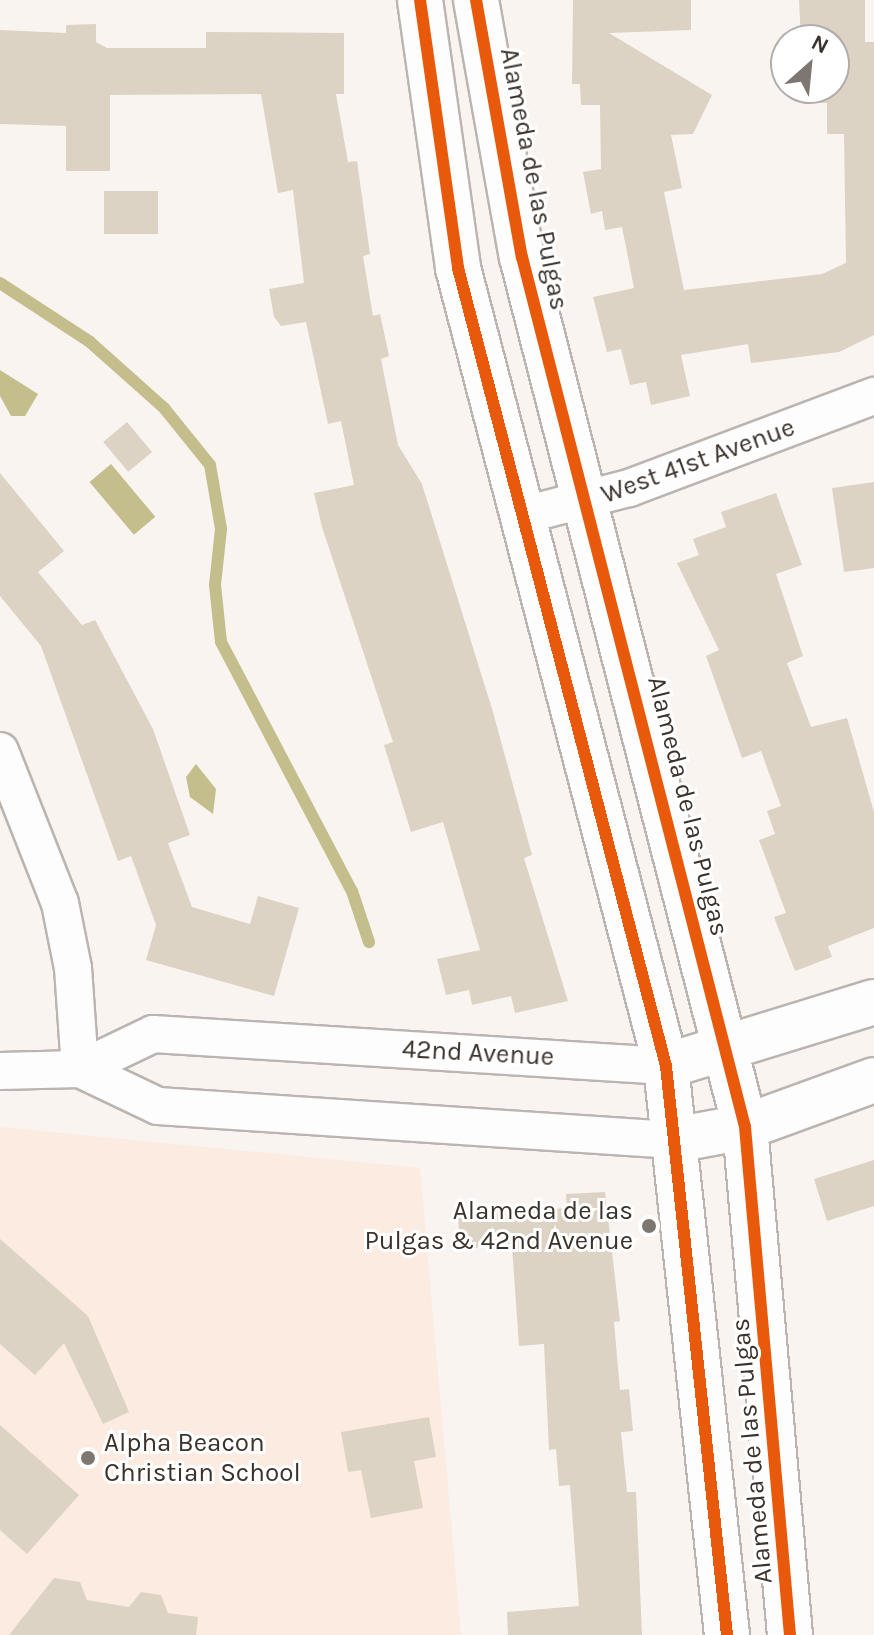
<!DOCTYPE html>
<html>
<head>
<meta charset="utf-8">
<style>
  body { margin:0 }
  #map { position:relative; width:874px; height:1635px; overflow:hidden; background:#f9f4f0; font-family:Karla,sans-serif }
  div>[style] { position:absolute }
  .built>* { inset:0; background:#fbebe0 }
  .water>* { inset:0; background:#c4be8d; transform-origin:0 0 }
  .stream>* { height:12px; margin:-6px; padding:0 6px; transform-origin:6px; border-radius:6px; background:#c4be8d }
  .building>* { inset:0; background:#dcd3c5; transform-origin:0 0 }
  .roads { filter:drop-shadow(2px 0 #bbb4b0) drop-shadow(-2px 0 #bbb4b0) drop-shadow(0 2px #bbb4b0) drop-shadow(0 -2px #bbb4b0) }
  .minor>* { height:36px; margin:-18px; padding:0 18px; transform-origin:18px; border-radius:18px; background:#fefdfd }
  .tertiary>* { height:44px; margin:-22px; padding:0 22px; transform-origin:22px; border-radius:22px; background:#fefdfd }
  .secondary>* { height:44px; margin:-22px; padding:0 22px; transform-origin:22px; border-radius:22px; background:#fefdfd }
  .cycleway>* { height:12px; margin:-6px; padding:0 6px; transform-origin:6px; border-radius:6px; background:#e8590c }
  .dots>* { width:22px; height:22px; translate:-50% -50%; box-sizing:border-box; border:4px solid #fff; border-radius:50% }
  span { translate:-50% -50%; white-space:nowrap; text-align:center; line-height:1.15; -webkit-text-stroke:6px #fff; paint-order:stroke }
  .street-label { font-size:26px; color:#3b322c }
  .poi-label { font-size:26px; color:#3b322c }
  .right { translate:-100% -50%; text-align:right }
  .left { translate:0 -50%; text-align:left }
  .north { position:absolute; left:770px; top:24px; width:80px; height:80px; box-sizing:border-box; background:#fff; border:2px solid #b1adab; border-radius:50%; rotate:27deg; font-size:22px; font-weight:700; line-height:32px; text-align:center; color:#3b322c }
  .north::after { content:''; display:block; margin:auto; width:28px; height:36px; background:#7e7671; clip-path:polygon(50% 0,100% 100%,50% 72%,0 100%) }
</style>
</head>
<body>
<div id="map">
  <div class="built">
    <div style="clip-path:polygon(0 1127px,420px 1168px,461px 1635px,0 1635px)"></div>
  </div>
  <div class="water">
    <div style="clip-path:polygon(0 370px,38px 394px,25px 416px,11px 416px,0 396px)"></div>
    <div style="left:111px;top:464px;width:69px;height:28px;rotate:50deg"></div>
    <div style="clip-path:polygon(196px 764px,216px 789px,213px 814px,190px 797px,186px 777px)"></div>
  </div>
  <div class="stream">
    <div style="left:0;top:283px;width:108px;rotate:33.2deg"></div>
    <div style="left:90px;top:342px;width:99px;rotate:41.7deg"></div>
    <div style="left:164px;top:408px;width:73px;rotate:51.1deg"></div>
    <div style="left:210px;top:465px;width:65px;rotate:80.2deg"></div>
    <div style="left:221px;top:529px;width:56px;rotate:96.1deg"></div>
    <div style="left:215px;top:585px;width:57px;rotate:84deg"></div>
    <div style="left:221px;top:642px;width:281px;rotate:62.3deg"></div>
    <div style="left:352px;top:891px;width:54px;rotate:71.6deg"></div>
  </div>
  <div class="building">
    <div style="clip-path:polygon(573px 0,691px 0,691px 30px,609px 33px,712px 95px,693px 134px,671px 135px,682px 188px,664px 192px,684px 290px,822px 274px,846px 263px,844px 134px,827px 134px,827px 103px,803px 103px,802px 88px,834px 88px,834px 40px,801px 40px,799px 0,865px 0,865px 42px,874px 42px,874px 335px,839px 352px,751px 363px,748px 344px,681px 355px,690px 396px,651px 405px,646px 382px,630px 385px,621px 349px,607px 352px,593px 297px,634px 288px,622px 227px,605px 230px,602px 211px,591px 214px,583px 172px,601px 169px,600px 105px,581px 105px,580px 84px,572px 84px)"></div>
    <div style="clip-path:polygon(96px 24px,96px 42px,107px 48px,206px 48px,206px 32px,344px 33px,344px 94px,336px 94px,348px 162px,357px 161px,370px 254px,363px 256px,373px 316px,380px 314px,389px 356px,381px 359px,398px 445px,422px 484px,493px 712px,532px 855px,524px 858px,568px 1001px,515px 1013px,511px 996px,472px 1005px,469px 990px,446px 995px,437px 959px,480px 950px,443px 822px,411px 832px,384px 745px,393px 742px,322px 527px,314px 493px,354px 485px,341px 421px,328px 424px,306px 322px,281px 326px,274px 317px,269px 289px,304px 283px,293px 190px,278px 193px,261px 94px,110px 95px,110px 171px,66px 171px,66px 126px,0 124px,0 30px,66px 33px,66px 25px)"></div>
    <div style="left:104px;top:191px;width:54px;height:43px"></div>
    <div style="left:127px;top:422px;width:39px;height:31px;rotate:50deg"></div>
    <div style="clip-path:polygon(0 473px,64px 551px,38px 572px,82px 625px,95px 620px,153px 729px,190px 835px,168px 843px,192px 907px,250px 924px,258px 896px,299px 908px,274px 996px,146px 960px,156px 925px,131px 856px,118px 861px,41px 646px,0 596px)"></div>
    <div style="clip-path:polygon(874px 482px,874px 568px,844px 572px,832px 488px)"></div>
    <div style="clip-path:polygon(776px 493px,802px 565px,776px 574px,803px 656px,787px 663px,811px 727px,847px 718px,874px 812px,874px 928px,828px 946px,832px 957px,795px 971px,774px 917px,786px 913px,759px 840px,775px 834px,767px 811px,781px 806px,761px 751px,742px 758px,706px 656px,719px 650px,677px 563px,699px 555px,693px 539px,726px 527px,721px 512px)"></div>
    <div style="clip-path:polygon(874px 1160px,874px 1206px,827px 1221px,814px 1179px)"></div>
    <div style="clip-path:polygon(605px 1192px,620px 1321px,614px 1322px,620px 1390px,629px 1389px,633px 1431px,621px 1432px,627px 1492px,636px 1492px,642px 1635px,508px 1635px,507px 1612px,579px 1606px,570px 1485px,559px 1486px,556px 1449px,549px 1450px,544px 1344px,519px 1346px,512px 1246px,460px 1249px,458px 1215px,567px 1208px,566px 1194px)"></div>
    <div style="clip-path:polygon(0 1239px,88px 1316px,129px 1412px,103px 1424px,64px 1343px,35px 1375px,0 1344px)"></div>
    <div style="clip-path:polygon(429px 1417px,436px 1457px,414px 1461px,423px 1508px,371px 1518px,361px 1470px,348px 1472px,341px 1432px)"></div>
    <div style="clip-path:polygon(0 1425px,79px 1495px,27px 1554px,0 1530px)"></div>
    <div style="clip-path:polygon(54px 1578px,80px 1582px,87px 1600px,129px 1607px,141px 1592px,161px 1595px,168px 1613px,198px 1617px,196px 1635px,9px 1635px)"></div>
  </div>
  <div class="roads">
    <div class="minor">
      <div style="left:520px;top:516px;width:113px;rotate:-14.4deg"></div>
      <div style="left:629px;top:488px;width:262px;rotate:-20.6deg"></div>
      <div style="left:0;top:751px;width:163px;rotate:68.5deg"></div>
      <div style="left:60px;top:903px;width:66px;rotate:78.7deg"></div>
      <div style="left:73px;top:968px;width:101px;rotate:86deg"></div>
      <div style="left:80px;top:1069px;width:86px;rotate:25.4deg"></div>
      <div style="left:158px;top:1106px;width:517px;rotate:3.77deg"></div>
      <div style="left:0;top:1071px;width:80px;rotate:-1.4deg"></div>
      <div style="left:80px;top:1069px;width:81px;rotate:-25.6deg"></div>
      <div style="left:153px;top:1034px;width:514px;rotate:3.57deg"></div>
    </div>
    <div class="tertiary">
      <div style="left:666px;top:1066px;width:218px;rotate:-17.1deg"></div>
      <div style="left:674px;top:1140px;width:72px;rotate:-10.4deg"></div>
      <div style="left:745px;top:1127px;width:137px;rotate:-20deg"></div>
    </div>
    <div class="secondary">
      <div style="left:420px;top:0;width:271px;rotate:81.9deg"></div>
      <div style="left:458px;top:268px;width:825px;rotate:75.39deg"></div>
      <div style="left:666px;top:1066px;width:572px;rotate:83.88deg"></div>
      <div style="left:476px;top:0;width:261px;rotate:79.9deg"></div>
      <div style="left:522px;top:257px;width:898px;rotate:75.62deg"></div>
      <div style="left:745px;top:1127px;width:510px;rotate:84.94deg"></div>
    </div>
  </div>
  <div class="cycleway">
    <div style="left:420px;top:0;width:271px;rotate:81.9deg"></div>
    <div style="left:458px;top:268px;width:825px;rotate:75.39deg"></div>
    <div style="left:666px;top:1066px;width:572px;rotate:83.88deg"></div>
    <div style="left:476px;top:0;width:261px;rotate:79.9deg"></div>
    <div style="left:522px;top:257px;width:898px;rotate:75.62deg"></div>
    <div style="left:745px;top:1127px;width:510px;rotate:84.94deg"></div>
  </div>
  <div class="dots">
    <div style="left:649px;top:1226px;background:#7e7671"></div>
    <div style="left:88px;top:1458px;background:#7e7671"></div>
  </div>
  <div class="street-label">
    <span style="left:534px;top:179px;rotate:79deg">Alameda de las Pulgas</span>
    <span style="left:698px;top:461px;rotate:-20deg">West 41st Avenue</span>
    <span style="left:688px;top:806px;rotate:76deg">Alameda de las Pulgas</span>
    <span style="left:478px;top:1053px;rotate:3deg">42nd Avenue</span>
    <span style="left:752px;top:1451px;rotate:-95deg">Alameda de las Pulgas</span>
  </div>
  <div class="poi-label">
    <span class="right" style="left:633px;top:1226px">Alameda de las<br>Pulgas &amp; 42nd Avenue</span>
    <span class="left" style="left:104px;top:1458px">Alpha Beacon<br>Christian School</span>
  </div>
  <div class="north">N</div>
</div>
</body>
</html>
